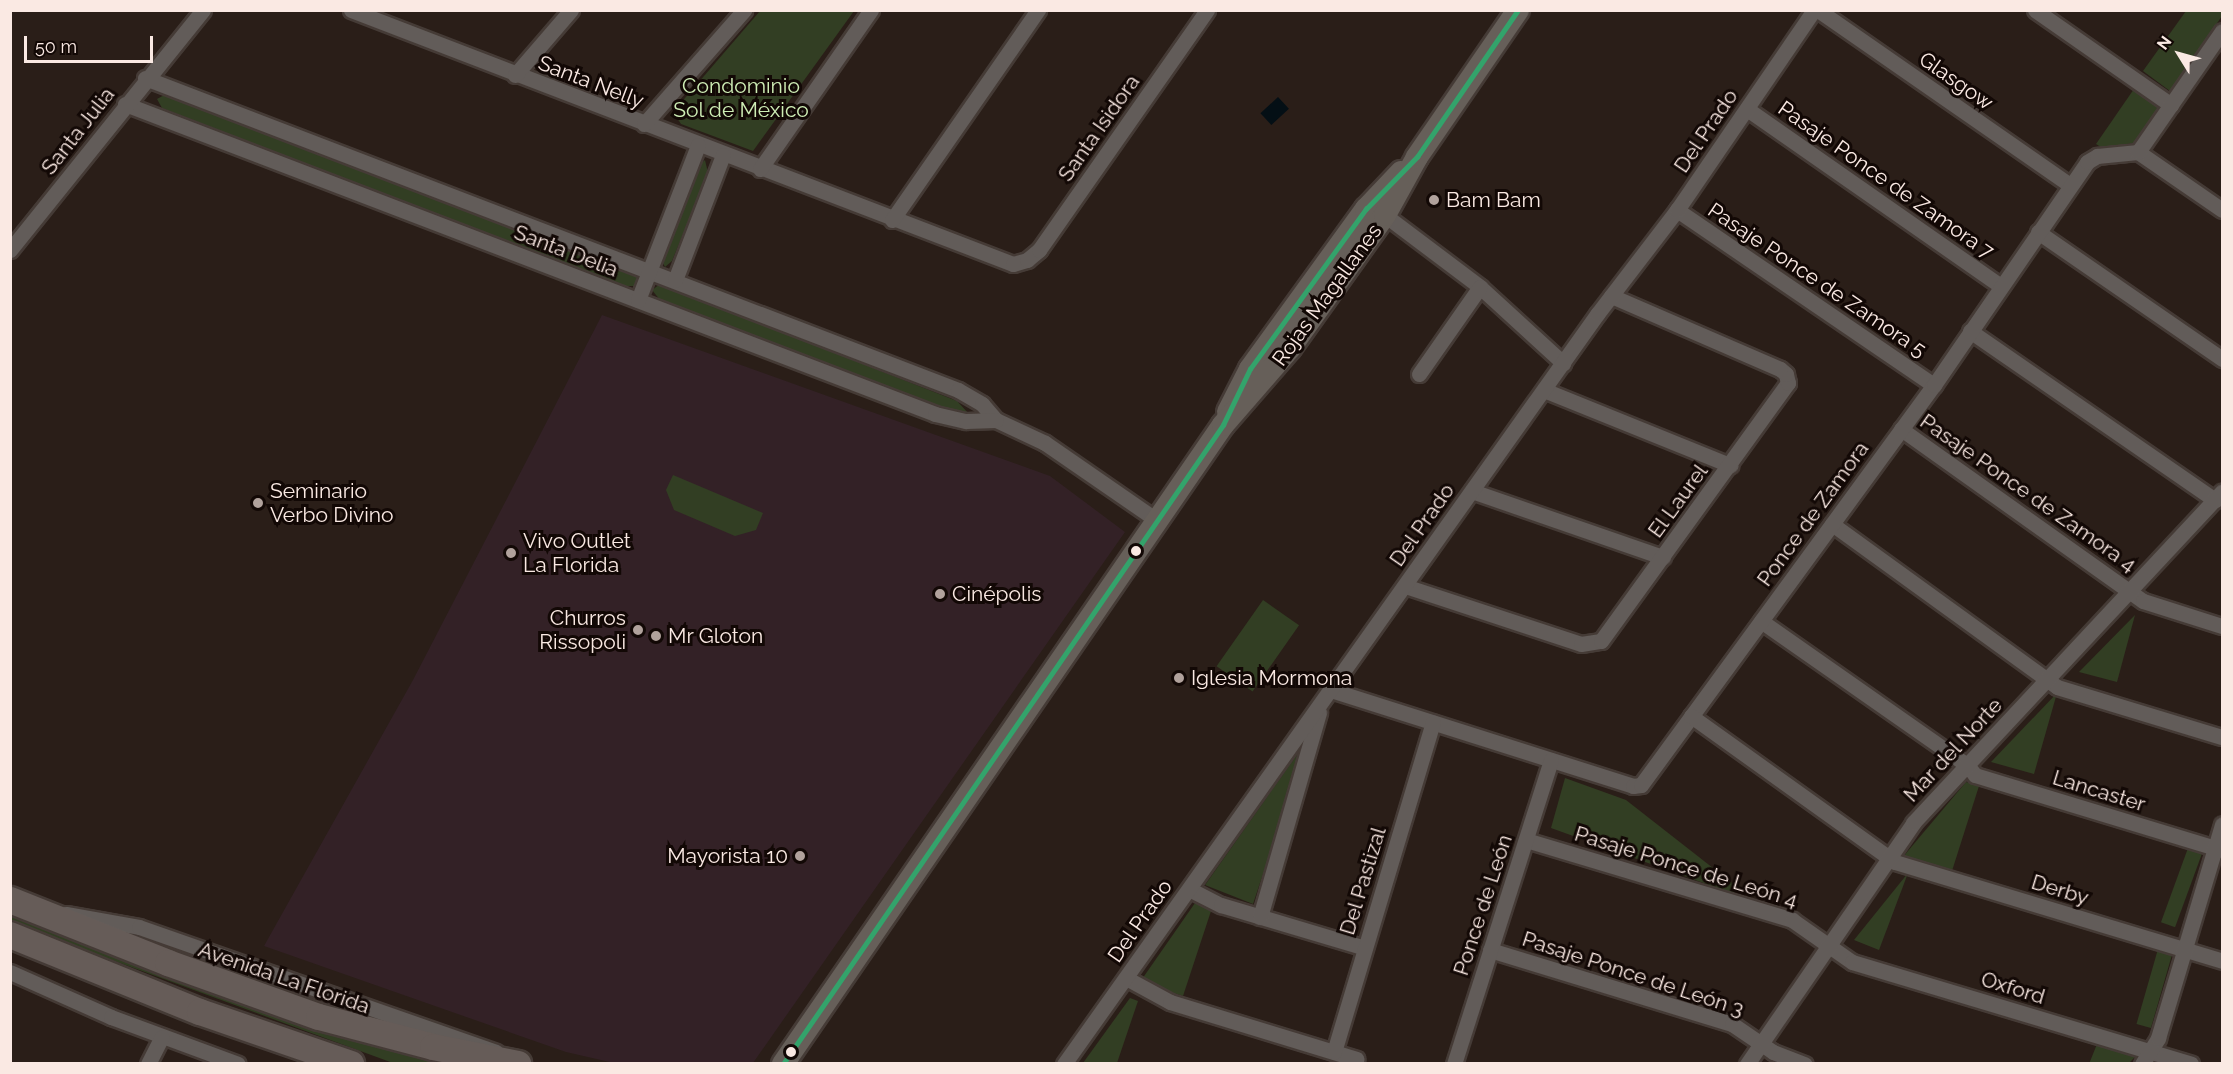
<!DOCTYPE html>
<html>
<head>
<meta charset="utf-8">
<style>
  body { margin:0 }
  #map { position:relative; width:2233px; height:1074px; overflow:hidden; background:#2a1e18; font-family:Raleway,sans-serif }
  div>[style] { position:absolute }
  .commercial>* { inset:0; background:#332126 }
  .green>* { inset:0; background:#323e23; transform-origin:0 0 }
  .water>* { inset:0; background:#040f15; transform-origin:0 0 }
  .roads { filter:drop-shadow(2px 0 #453b36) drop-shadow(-2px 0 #453b36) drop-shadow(0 2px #453b36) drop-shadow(0 -2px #453b36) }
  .street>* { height:15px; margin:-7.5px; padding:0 7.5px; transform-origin:7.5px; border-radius:7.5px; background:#625c59 }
  .secondary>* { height:22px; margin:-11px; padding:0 11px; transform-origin:11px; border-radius:11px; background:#665f59 }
  .primary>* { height:26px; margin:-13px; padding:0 13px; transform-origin:13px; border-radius:13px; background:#665c58 }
  .bus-1>* { height:4.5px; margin:-2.25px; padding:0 2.25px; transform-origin:2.25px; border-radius:2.25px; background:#33a36b }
  .dots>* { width:16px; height:16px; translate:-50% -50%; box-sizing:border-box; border:3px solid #120805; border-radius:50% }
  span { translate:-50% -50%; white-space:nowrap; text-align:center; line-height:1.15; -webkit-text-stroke:6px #120805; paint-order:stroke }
  .street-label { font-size:21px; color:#fae9e3 }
  .park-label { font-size:21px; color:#ceedb5 }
  .poi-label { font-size:21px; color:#fae9e3 }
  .left { translate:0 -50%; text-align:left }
  .right { translate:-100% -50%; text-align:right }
  .frame { position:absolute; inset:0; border:12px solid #fae9e3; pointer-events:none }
  .north { position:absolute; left:2149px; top:24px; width:60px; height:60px; -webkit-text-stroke:4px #120805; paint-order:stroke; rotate:307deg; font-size:16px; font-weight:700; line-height:24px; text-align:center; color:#fae9e3 }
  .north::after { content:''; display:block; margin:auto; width:21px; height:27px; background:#fae9e3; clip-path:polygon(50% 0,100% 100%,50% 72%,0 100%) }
  .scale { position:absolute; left:24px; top:36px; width:129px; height:27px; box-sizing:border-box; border:3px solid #fae9e3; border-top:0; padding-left:8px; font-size:18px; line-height:21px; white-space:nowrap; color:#fae9e3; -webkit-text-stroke:4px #120805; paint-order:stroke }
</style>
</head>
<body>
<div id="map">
  <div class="commercial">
    <div style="clip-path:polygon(602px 315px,1050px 476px,1125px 532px,753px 1063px,614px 1063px,566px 1052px,264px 946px,413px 680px)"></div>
  </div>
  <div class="green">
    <div style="clip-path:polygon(760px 11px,854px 11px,753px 151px,681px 124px,673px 112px)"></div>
    <div style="clip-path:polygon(2186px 11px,2222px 11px,2222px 16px,2170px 91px,2143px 71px)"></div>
    <div style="clip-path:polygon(2136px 86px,2162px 106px,2137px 142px,2104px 149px,2096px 144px)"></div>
    <div style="clip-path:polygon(166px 94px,639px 278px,636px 286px,621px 286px,162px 108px,157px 99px)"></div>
    <div style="clip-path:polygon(705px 160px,708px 173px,672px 261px,665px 267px,662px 261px,698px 166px)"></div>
    <div style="clip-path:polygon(660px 284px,957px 401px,969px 414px,949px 413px,660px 300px,652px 290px)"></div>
    <div style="clip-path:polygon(673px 475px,763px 513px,756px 530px,735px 536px,674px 510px,666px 490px)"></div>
    <div style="left:1263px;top:600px;width:44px;height:81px;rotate:35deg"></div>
    <div style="clip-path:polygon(2135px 615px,2117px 682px,2079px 672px)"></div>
    <div style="clip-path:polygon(2057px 693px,2034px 774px,1991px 762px)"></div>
    <div style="clip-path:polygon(1308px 739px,1253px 904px,1205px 885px)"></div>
    <div style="clip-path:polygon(1565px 778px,1626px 800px,1736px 886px,1734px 894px,1551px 828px)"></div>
    <div style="clip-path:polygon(1966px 782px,1979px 786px,1951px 874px,1902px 858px)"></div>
    <div style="left:2188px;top:848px;width:15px;height:79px;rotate:20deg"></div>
    <div style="clip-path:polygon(1908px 873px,1879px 950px,1854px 940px)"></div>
    <div style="clip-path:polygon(1195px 903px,1212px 908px,1183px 996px,1140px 982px)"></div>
    <div style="clip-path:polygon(10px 908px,467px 1063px,393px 1063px,11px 923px)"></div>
    <div style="left:2158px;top:949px;width:15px;height:78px;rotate:16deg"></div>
    <div style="clip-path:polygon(1130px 998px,1138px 1001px,1117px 1063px,1083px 1063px)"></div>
    <div style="clip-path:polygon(2097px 1044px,2137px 1055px,2129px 1063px,2089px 1064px)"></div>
  </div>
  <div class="water">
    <div style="left:1278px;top:97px;width:16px;height:24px;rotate:47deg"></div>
  </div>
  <div class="roads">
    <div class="street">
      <div style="left:351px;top:10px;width:709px;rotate:20.99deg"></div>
      <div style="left:1013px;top:264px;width:15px;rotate:-16deg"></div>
      <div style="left:1027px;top:260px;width:16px;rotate:-40deg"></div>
      <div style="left:1039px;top:250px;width:293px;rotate:-55deg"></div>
      <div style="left:1818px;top:10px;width:307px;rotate:34.8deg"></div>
      <div style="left:2035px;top:10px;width:166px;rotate:34.9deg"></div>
      <div style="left:515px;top:75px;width:86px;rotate:-49.3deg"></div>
      <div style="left:145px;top:78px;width:871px;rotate:20.99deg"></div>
      <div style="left:958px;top:390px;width:28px;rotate:30deg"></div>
      <div style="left:982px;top:404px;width:21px;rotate:49deg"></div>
      <div style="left:996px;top:420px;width:54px;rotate:25.1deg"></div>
      <div style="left:1045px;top:443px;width:137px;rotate:34.6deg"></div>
      <div style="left:125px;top:104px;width:867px;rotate:20.94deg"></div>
      <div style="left:935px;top:414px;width:32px;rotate:13deg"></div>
      <div style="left:966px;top:421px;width:30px;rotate:-2deg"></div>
      <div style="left:1747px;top:109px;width:310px;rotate:34.9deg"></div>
      <div style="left:644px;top:124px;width:152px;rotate:-48.7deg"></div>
      <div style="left:2138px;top:152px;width:102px;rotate:34.6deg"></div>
      <div style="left:760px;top:169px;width:194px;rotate:-55.1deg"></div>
      <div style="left:1378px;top:210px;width:128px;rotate:37deg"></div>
      <div style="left:1480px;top:287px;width:113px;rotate:42.5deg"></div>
      <div style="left:1677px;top:210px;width:311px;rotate:34.3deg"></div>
      <div style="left:892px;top:220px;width:256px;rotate:-55.2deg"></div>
      <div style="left:2038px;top:232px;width:224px;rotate:34.6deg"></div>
      <div style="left:10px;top:250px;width:308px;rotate:-51.2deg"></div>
      <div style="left:675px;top:280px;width:134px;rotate:-69deg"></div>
      <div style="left:638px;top:300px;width:166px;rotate:-68.8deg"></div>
      <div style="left:1970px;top:331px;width:298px;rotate:34.6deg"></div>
      <div style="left:1419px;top:374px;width:106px;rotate:-55deg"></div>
      <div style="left:1544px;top:390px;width:201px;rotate:22deg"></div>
      <div style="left:1901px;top:429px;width:297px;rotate:35.4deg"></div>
      <div style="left:2143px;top:601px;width:83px;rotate:17.6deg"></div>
      <div style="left:1472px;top:491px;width:202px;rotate:19.1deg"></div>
      <div style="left:1832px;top:524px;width:278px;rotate:35.9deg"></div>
      <div style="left:2057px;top:687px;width:172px;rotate:16.9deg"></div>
      <div style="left:1405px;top:586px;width:185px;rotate:18.2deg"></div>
      <div style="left:1581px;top:644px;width:20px;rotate:-9deg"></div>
      <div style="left:1601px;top:641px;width:319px;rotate:-54.1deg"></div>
      <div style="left:1788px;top:383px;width:9px;rotate:-103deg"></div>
      <div style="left:1786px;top:374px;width:8px;rotate:-140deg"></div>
      <div style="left:1780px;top:369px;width:184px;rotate:-156.6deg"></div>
      <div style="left:1761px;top:621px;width:251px;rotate:35deg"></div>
      <div style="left:1967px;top:765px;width:13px;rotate:51deg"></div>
      <div style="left:1975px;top:775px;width:258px;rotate:16.9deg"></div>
      <div style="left:1331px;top:690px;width:317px;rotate:17.6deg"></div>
      <div style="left:1633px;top:786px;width:8px;rotate:-7deg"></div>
      <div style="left:1641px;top:785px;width:496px;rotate:-53.8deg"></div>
      <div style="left:1934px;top:385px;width:270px;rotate:-55.5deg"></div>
      <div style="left:2087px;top:162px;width:12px;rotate:-31deg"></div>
      <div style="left:2097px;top:156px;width:41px;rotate:-5.6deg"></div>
      <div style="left:2138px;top:152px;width:147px;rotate:-55.2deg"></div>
      <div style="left:1691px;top:716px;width:251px;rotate:35.6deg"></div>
      <div style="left:1895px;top:862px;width:342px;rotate:16.8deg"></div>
      <div style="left:1526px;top:840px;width:278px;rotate:16.7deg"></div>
      <div style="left:1792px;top:920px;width:73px;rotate:35deg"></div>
      <div style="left:1852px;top:962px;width:354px;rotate:16.7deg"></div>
      <div style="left:1189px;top:889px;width:36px;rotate:27deg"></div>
      <div style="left:1221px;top:905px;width:150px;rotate:16.6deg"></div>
      <div style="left:66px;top:914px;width:74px;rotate:10.1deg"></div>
      <div style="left:139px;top:927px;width:378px;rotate:19.3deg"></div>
      <div style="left:1260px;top:917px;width:213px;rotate:-73.9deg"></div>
      <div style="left:1490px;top:950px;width:253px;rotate:17deg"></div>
      <div style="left:1732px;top:1024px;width:50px;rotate:34.3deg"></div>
      <div style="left:1773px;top:1052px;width:34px;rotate:21deg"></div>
      <div style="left:10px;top:972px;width:111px;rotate:24deg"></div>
      <div style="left:111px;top:1017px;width:135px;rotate:20.3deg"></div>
      <div style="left:1126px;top:978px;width:50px;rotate:28.6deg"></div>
      <div style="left:1170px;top:1002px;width:195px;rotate:17deg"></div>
      <div style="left:1334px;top:1052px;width:344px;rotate:-73.3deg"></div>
      <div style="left:148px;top:1064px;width:30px;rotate:-63deg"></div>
      <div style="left:1064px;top:1064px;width:921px;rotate:-54.59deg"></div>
      <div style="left:1598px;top:313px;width:130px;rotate:-52.5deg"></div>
      <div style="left:1677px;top:210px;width:242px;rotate:-55.6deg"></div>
      <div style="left:1454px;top:1064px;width:319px;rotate:-72.3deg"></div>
      <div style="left:1747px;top:1064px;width:293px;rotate:-55.4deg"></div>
      <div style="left:1913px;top:823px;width:453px;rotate:-47deg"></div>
      <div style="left:2142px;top:1064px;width:31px;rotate:-58deg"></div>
      <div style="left:2158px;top:1038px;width:223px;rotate:-73.3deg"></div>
    </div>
    <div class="secondary">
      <div style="left:1228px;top:412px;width:48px;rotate:-62.9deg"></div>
      <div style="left:1250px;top:369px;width:198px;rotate:-54.1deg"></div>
      <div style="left:1366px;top:209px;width:51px;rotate:-46.6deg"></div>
      <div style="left:783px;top:1064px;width:776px;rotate:-55.45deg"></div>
      <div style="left:1223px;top:425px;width:102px;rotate:-49deg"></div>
      <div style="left:1290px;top:348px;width:163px;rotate:-54.5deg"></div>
      <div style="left:1385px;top:215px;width:66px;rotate:-61.1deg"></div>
      <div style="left:1417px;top:157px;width:178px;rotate:-55.5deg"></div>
    </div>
    <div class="primary">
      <div style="left:10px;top:900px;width:170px;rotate:21.7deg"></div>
      <div style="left:168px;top:963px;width:160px;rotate:19.7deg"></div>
      <div style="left:319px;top:1017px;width:118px;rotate:14.7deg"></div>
      <div style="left:433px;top:1047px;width:87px;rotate:11.3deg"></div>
      <div style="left:10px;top:935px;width:205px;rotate:22.1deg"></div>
      <div style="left:200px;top:1012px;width:160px;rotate:19deg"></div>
    </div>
  </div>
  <div class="bus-1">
    <div style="left:783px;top:1064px;width:776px;rotate:-55.45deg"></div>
    <div style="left:1223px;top:425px;width:62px;rotate:-64.3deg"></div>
    <div style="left:1250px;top:369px;width:198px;rotate:-54.1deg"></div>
    <div style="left:1366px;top:209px;width:73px;rotate:-45.6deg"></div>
    <div style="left:1417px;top:157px;width:178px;rotate:-55.5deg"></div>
  </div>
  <div class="dots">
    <div style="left:1434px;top:200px;background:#b1a29c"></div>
    <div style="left:258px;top:503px;background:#b1a29c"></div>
    <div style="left:1136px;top:551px;background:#fae9e3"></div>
    <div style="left:511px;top:553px;background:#b1a29c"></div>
    <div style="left:940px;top:594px;background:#b1a29c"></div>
    <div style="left:638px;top:630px;background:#b1a29c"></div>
    <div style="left:656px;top:636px;background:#b1a29c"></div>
    <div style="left:1179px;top:678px;background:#b1a29c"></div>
    <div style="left:800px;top:856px;background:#b1a29c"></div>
    <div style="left:791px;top:1052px;background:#fae9e3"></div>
  </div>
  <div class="street-label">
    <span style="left:1956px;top:81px;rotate:35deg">Glasgow</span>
    <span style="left:591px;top:82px;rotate:21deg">Santa Nelly</span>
    <span style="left:1099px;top:128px;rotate:-55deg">Santa Isidora</span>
    <span style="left:78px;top:131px;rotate:-52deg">Santa Julia</span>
    <span style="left:1706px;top:131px;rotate:-56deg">Del Prado</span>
    <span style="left:1886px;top:180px;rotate:35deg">Pasaje Ponce de Zamora 7</span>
    <span style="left:566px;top:251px;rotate:21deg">Santa Delia</span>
    <span style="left:1817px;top:280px;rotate:34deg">Pasaje Ponce de Zamora 5</span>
    <span style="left:1327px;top:295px;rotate:-54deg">Rojas Magallanes</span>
    <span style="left:2028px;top:493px;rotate:35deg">Pasaje Ponce de Zamora 4</span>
    <span style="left:1678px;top:501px;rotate:-54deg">El Laurel</span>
    <span style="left:1813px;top:514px;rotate:-54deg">Ponce de Zamora</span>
    <span style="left:1422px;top:525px;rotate:-55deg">Del Prado</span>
    <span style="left:1953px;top:750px;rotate:-47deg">Mar del Norte</span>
    <span style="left:2099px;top:791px;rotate:17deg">Lancaster</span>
    <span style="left:1686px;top:867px;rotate:17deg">Pasaje Ponce de León 4</span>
    <span style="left:1363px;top:881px;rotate:-73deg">Del Pastizal</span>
    <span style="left:2060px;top:890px;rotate:17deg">Derby</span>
    <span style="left:1483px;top:905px;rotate:-72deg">Ponce de León</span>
    <span style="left:1140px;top:921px;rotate:-55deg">Del Prado</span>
    <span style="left:1633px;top:974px;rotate:18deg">Pasaje Ponce de León 3</span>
    <span style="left:284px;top:978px;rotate:19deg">Avenida La Florida</span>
    <span style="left:2013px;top:988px;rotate:17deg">Oxford</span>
  </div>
  <div class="park-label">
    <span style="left:741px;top:98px">Condominio<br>Sol de México</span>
  </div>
  <div class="poi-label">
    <span class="left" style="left:1446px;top:200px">Bam Bam</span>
    <span class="left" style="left:270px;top:503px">Seminario<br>Verbo Divino</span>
    <span class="left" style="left:523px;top:553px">Vivo Outlet<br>La Florida</span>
    <span class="left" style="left:952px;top:594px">Cinépolis</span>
    <span class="right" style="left:626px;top:630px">Churros<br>Rissopoli</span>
    <span class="left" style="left:668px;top:636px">Mr Gloton</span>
    <span class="left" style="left:1191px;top:678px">Iglesia Mormona</span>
    <span class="right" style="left:788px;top:856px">Mayorista 10</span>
  </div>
  <div class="frame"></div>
  <div class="north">N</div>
  <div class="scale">50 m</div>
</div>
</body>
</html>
